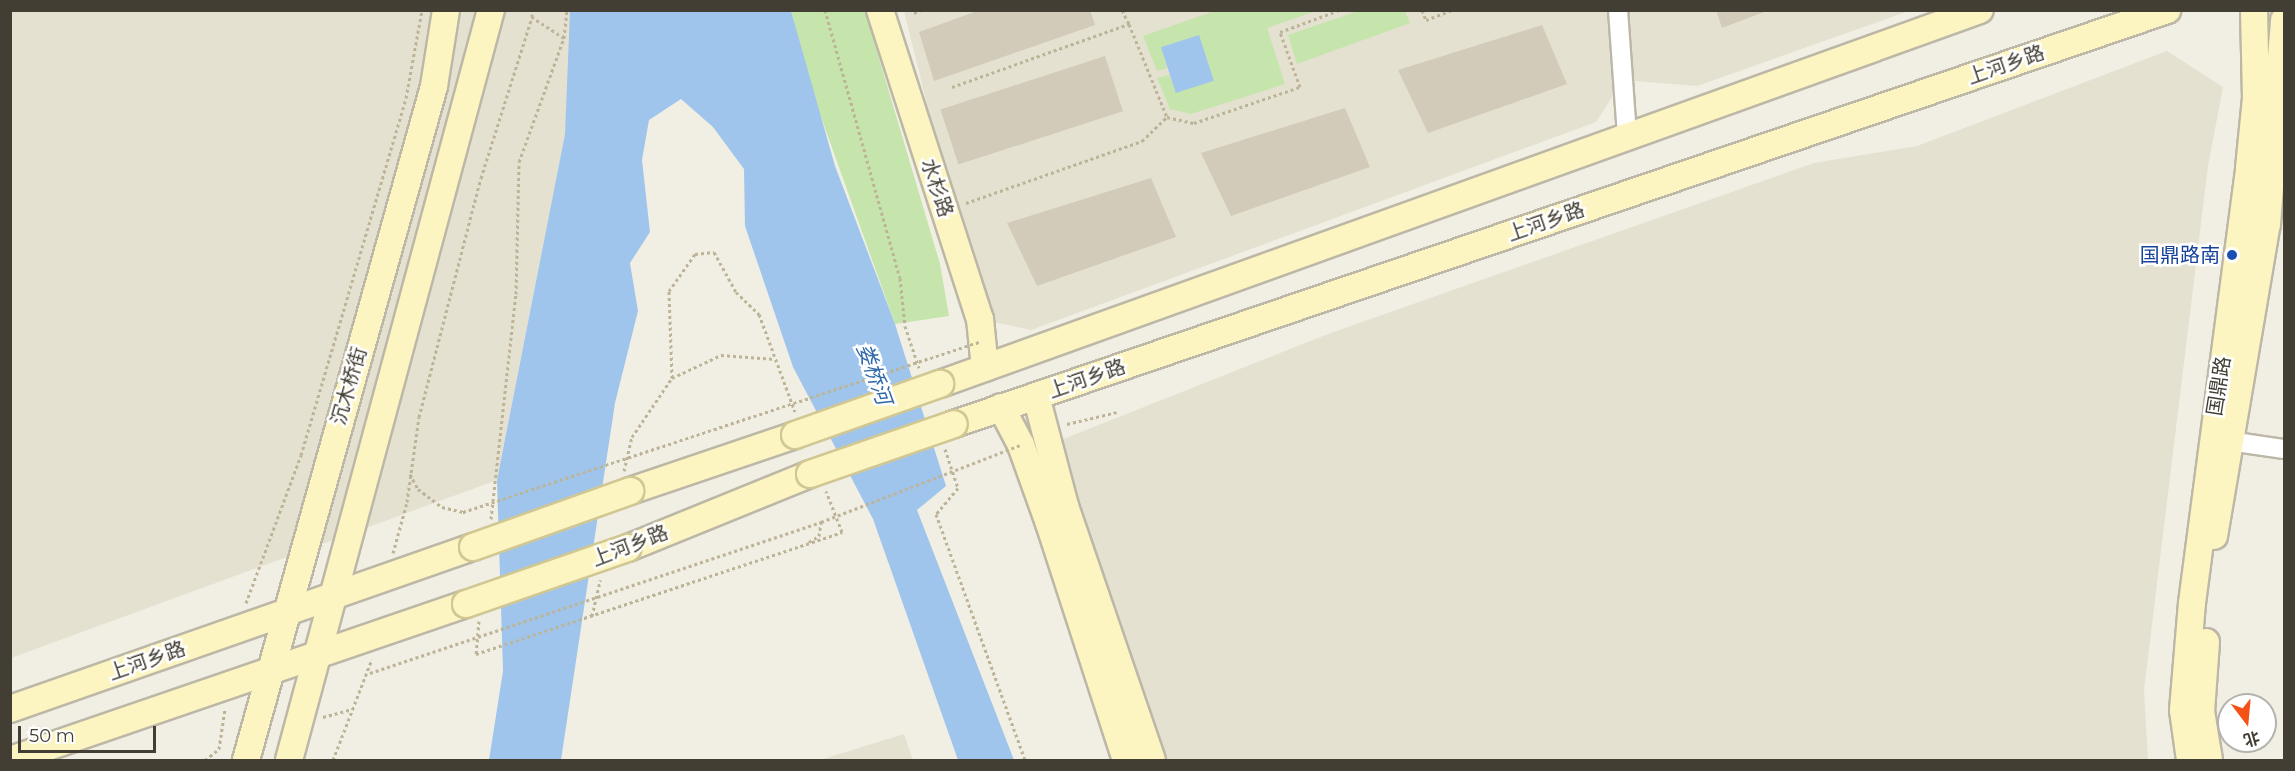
<!DOCTYPE html>
<html>
<head>
<meta charset="utf-8">
<style>
  body { margin:0 }
  #map { position:relative; width:2295px; height:771px; overflow:hidden; background:#f1eee3; font-family:Montserrat,"Noto Sans SC",sans-serif }
  div>[style] { position:absolute }
  .residential>* { inset:0; background:#e5e1d1 }
  .green>* { inset:0; background:#c5e5ac }
  .water>* { inset:0; background:#9fc5ed; transform-origin:0 0 }
  .building>* { inset:0; background:#d2cbb9; transform-origin:0 0 }
  .path>* { height:3px; margin-top:-1.5px; transform-origin:0; background:repeating-linear-gradient(90deg,#bdb497 0 3px,transparent 0 6px) }
  .roads { filter:drop-shadow(2px 0 #bcb7a6) drop-shadow(-2px 0 #bcb7a6) drop-shadow(0 2px #bcb7a6) drop-shadow(0 -2px #bcb7a6) }
  .street>* { height:18px; margin:-9px; padding:0 9px; transform-origin:9px; border-radius:9px; background:#fff }
  .secondary>* { height:26px; margin:-13px; padding:0 13px; transform-origin:13px; border-radius:13px; background:#fdf5c1 }
  .path-bridge>* { height:3px; margin-top:-1.5px; transform-origin:0; background:repeating-linear-gradient(90deg,#bdb497 0 3px,transparent 0 6px) }
  .bridges { filter:drop-shadow(2px 0 #d0c793) drop-shadow(-2px 0 #d0c793) drop-shadow(0 2px #d0c793) drop-shadow(0 -2px #d0c793) }
  .secondary-bridge>* { height:26px; margin:-13px; padding:0 13px; transform-origin:13px; border-radius:13px; background:#fdf5c1 }
  .dots>* { width:16px; height:16px; translate:-50% -50%; box-sizing:border-box; border:3px solid #fff; border-radius:50% }
  span { translate:-50% -50%; white-space:nowrap; text-align:center; line-height:1.15; -webkit-text-stroke:5px #fff; paint-order:stroke }
  .street-label { font-size:20px; color:#423e33 }
  .transit-label { font-size:20px; color:#164399 }
  .right { translate:-100% -50%; text-align:right }
  .water-label { font-size:21px; color:#3069aa; font-style:italic }
  .frame { position:absolute; inset:0; border:12px solid #423e33; pointer-events:none }
  .north { position:absolute; left:2217px; top:693px; width:60px; height:60px; box-sizing:border-box; background:#fff; border:2px solid #b3b2ad; border-radius:50%; rotate:164deg; font-size:16px; font-weight:700; line-height:24px; text-align:center; color:#423e33 }
  .north::after { content:''; display:block; margin:auto; width:21px; height:27px; background:#f45117; clip-path:polygon(50% 0,100% 100%,50% 72%,0 100%) }
  .scale { position:absolute; left:18px; top:726px; width:138px; height:27px; box-sizing:border-box; border:3px solid #423e33; border-top:0; padding-left:8px; font-size:18px; line-height:21px; white-space:nowrap; color:#423e33; -webkit-text-stroke:4px #fff; paint-order:stroke }
</style>
</head>
<body>
<div id="map">
  <div class="residential">
    <div style="clip-path:polygon(11px 11px,578px 11px,565px 134px,497px 480px,11px 658px)"></div>
    <div style="clip-path:polygon(904px 11px,1909px 11px,1697px 86px,1623px 80px,1596px 122px,1031px 330px,980px 319px)"></div>
    <div style="clip-path:polygon(2167px 51px,2223px 87px,2208px 166px,2144px 690px,2148px 760px,1157px 760px,1023px 455px,1328px 334px,1814px 163px,1917px 146px)"></div>
    <div style="clip-path:polygon(904px 734px,913px 760px,820px 760px)"></div>
  </div>
  <div class="green">
    <div style="clip-path:polygon(791px 11px,865px 11px,940px 264px,949px 316px,895px 324px,805px 72px)"></div>
    <div style="clip-path:polygon(1214px 11px,1316px 11px,1267px 28px,1285px 84px,1191px 114px,1170px 109px,1157px 78px,1169px 75px,1179px 95px,1162px 50px,1167px 68px,1157px 71px,1143px 36px)"></div>
    <div style="clip-path:polygon(1358px 11px,1405px 11px,1410px 23px,1297px 64px,1288px 35px)"></div>
  </div>
  <div class="water">
    <div style="clip-path:polygon(570px 11px,791px 11px,835px 166px,895px 324px,946px 486px,917px 510px,1014px 760px,958px 760px,873px 519px,793px 367px,745px 226px,744px 169px,713px 127px,681px 99px,649px 120px,642px 160px,650px 232px,630px 263px,638px 311px,615px 403px,561px 760px,489px 760px,503px 671px,497px 480px,565px 134px)"></div>
    <div style="left:1199px;top:35px;width:48px;height:40px;rotate:72deg"></div>
  </div>
  <div class="building">
    <div style="clip-path:polygon(980px 10px,1090px 10px,1095px 25px,934px 81px,919px 32px)"></div>
    <div style="clip-path:polygon(1716px 10px,1764px 10px,1764px 12px,1722px 28px)"></div>
    <div style="clip-path:polygon(1542px 25px,1567px 84px,1428px 133px,1398px 70px)"></div>
    <div style="left:1105px;top:56px;width:58px;height:173px;rotate:72deg"></div>
    <div style="clip-path:polygon(1345px 108px,1370px 167px,1231px 216px,1201px 153px)"></div>
    <div style="clip-path:polygon(1151px 178px,1176px 237px,1037px 286px,1007px 223px)"></div>
  </div>
  <div class="path">
    <div style="left:825px;top:10px;width:278px;rotate:74.4deg"></div>
    <div style="left:900px;top:278px;width:48px;rotate:84.1deg"></div>
    <div style="left:905px;top:326px;width:44px;rotate:71.6deg"></div>
    <div style="left:1122px;top:10px;width:16px;rotate:63deg"></div>
    <div style="left:1422px;top:10px;width:11px;rotate:68deg"></div>
    <div style="left:1426px;top:20px;width:28px;rotate:-21deg"></div>
    <div style="left:914px;top:13px;width:8px;rotate:-23deg"></div>
    <div style="left:564px;top:38px;width:28px;rotate:-84deg"></div>
    <div style="left:952px;top:87px;width:188px;rotate:-19.6deg"></div>
    <div style="left:1129px;top:24px;width:100px;rotate:67.8deg"></div>
    <div style="left:966px;top:203px;width:187px;rotate:-19.4deg"></div>
    <div style="left:1142px;top:141px;width:35px;rotate:-44deg"></div>
    <div style="left:1167px;top:117px;width:28px;rotate:13deg"></div>
    <div style="left:1194px;top:123px;width:112px;rotate:-18.8deg"></div>
    <div style="left:1300px;top:87px;width:59px;rotate:-110deg"></div>
    <div style="left:1280px;top:32px;width:63px;rotate:-20.4deg"></div>
    <div style="left:672px;top:378px;width:54px;rotate:-25.1deg"></div>
    <div style="left:721px;top:355px;width:54px;rotate:4.2deg"></div>
    <div style="left:1067px;top:424px;width:51px;rotate:-13.5deg"></div>
    <div style="left:945px;top:449px;width:41px;rotate:71.6deg"></div>
    <div style="left:958px;top:488px;width:34px;rotate:130deg"></div>
    <div style="left:936px;top:514px;width:262px;rotate:70.1deg"></div>
    <div style="left:624px;top:471px;width:35px;rotate:-77deg"></div>
    <div style="left:632px;top:437px;width:71px;rotate:-55.9deg"></div>
    <div style="left:672px;top:378px;width:87px;rotate:-92deg"></div>
    <div style="left:669px;top:291px;width:45px;rotate:-54.9deg"></div>
    <div style="left:695px;top:254px;width:19px;rotate:-6deg"></div>
    <div style="left:714px;top:252px;width:46px;rotate:61.2deg"></div>
    <div style="left:736px;top:292px;width:32px;rotate:44deg"></div>
    <div style="left:759px;top:314px;width:104px;rotate:69.8deg"></div>
    <div style="left:410px;top:474px;width:17px;rotate:62deg"></div>
    <div style="left:418px;top:489px;width:30px;rotate:37deg"></div>
    <div style="left:442px;top:507px;width:22px;rotate:13deg"></div>
    <div style="left:491px;top:519px;width:226px;rotate:-83.7deg"></div>
    <div style="left:516px;top:294px;width:132px;rotate:-88.7deg"></div>
    <div style="left:519px;top:162px;width:132px;rotate:-70.1deg"></div>
    <div style="left:564px;top:38px;width:38px;rotate:-147deg"></div>
    <div style="left:532px;top:17px;width:7px;rotate:-82deg"></div>
    <div style="left:809px;top:542px;width:12px;rotate:-31deg"></div>
    <div style="left:819px;top:536px;width:14px;rotate:-82deg"></div>
    <div style="left:393px;top:553px;width:53px;rotate:-74.6deg"></div>
    <div style="left:407px;top:502px;width:86px;rotate:-82deg"></div>
    <div style="left:419px;top:417px;width:247px;rotate:-75.5deg"></div>
    <div style="left:481px;top:178px;width:169px;rotate:-72.4deg"></div>
    <div style="left:246px;top:603px;width:158px;rotate:-69.6deg"></div>
    <div style="left:301px;top:455px;width:372px;rotate:-73.6deg"></div>
    <div style="left:406px;top:98px;width:89px;rotate:-79.7deg"></div>
    <div style="left:592px;top:616px;width:37px;rotate:-77deg"></div>
    <div style="left:479px;top:621px;width:33px;rotate:95deg"></div>
    <div style="left:476px;top:654px;width:386px;rotate:-18.4deg"></div>
    <div style="left:842px;top:532px;width:44px;rotate:-111.3deg"></div>
    <div style="left:323px;top:717px;width:28px;rotate:-15deg"></div>
    <div style="left:205px;top:760px;width:18px;rotate:-38deg"></div>
    <div style="left:219px;top:749px;width:40px;rotate:-81.5deg"></div>
    <div style="left:333px;top:760px;width:108px;rotate:-68.9deg"></div>
  </div>
  <div class="roads">
    <div class="street">
      <div style="left:1618px;top:10px;width:127px;rotate:85.9deg"></div>
      <div style="left:2229px;top:441px;width:56px;rotate:8.3deg"></div>
    </div>
    <div class="secondary">
      <div style="left:880px;top:10px;width:325px;rotate:72.1deg"></div>
      <div style="left:980px;top:319px;width:49px;rotate:84.2deg"></div>
      <div style="left:940px;top:384px;width:1105px;rotate:-19.78deg"></div>
      <div style="left:1036px;top:396px;width:114px;rotate:75.2deg"></div>
      <div style="left:1065px;top:506px;width:268px;rotate:71.1deg"></div>
      <div style="left:1001px;top:407px;width:43px;rotate:62.2deg"></div>
      <div style="left:1021px;top:445px;width:83px;rotate:70.3deg"></div>
      <div style="left:1049px;top:523px;width:249px;rotate:72deg"></div>
      <div style="left:954px;top:424px;width:1282px;rotate:-18.84deg"></div>
      <div style="left:630px;top:491px;width:174px;rotate:-18.7deg"></div>
      <div style="left:2214px;top:536px;width:316px;rotate:-80.4deg"></div>
      <div style="left:2267px;top:224px;width:205px;rotate:-85.2deg"></div>
      <div style="left:628px;top:548px;width:196px;rotate:-22.1deg"></div>
      <div style="left:2206px;top:642px;width:69px;rotate:94.1deg"></div>
      <div style="left:2201px;top:711px;width:50px;rotate:80.7deg"></div>
      <div style="left:10px;top:709px;width:491px;rotate:-19.3deg"></div>
      <div style="left:10px;top:760px;width:482px;rotate:-18.9deg"></div>
      <div style="left:246px;top:760px;width:700px;rotate:-74.41deg"></div>
      <div style="left:434px;top:86px;width:77px;rotate:-81deg"></div>
      <div style="left:289px;top:760px;width:777px;rotate:-74.93deg"></div>
      <div style="left:2190px;top:760px;width:50px;rotate:-98deg"></div>
      <div style="left:2183px;top:710px;width:107px;rotate:-85.2deg"></div>
      <div style="left:2192px;top:603px;width:439px;rotate:-82.5deg"></div>
      <div style="left:2249px;top:168px;width:70px;rotate:-84.3deg"></div>
      <div style="left:2256px;top:98px;width:88px;rotate:-91.3deg"></div>
    </div>
  </div>
  <div class="path-bridge">
    <div style="left:463px;top:512px;width:546px;rotate:-18.24deg"></div>
    <div style="left:370px;top:673px;width:476px;rotate:-18.5deg"></div>
    <div style="left:821px;top:522px;width:214px;rotate:-21.1deg"></div>
  </div>
  <div class="bridges">
    <div class="secondary-bridge">
      <div style="left:795px;top:435px;width:154px;rotate:-19.4deg"></div>
      <div style="left:810px;top:474px;width:152px;rotate:-19.1deg"></div>
      <div style="left:473px;top:547px;width:167px;rotate:-19.6deg"></div>
      <div style="left:466px;top:604px;width:171px;rotate:-19.1deg"></div>
    </div>
  </div>
  <div class="dots">
    <div style="left:2232px;top:255px;background:#1a4fb4"></div>
  </div>
  <div class="street-label">
    <span style="left:2006px;top:65px;rotate:-19deg">上河乡路</span>
    <span style="left:937px;top:188px;rotate:72deg">水杉路</span>
    <span style="left:1546px;top:222px;rotate:-19deg">上河乡路</span>
    <span style="left:1087px;top:379px;rotate:-19deg">上河乡路</span>
    <span style="left:349px;top:386px;rotate:-74deg">沉木桥街</span>
    <span style="left:2219px;top:386px;rotate:-81deg">国鼎路</span>
    <span style="left:630px;top:546px;rotate:-21deg">上河乡路</span>
    <span style="left:147px;top:661px;rotate:-19deg">上河乡路</span>
  </div>
  <div class="transit-label">
    <span class="right" style="left:2220px;top:255px">国鼎路南</span>
  </div>
  <div class="water-label">
    <span style="left:874px;top:374px;rotate:70deg">娄桥河</span>
  </div>
  <div class="frame"></div>
  <div class="north">北</div>
  <div class="scale">50 m</div>
</div>
</body>
</html>
